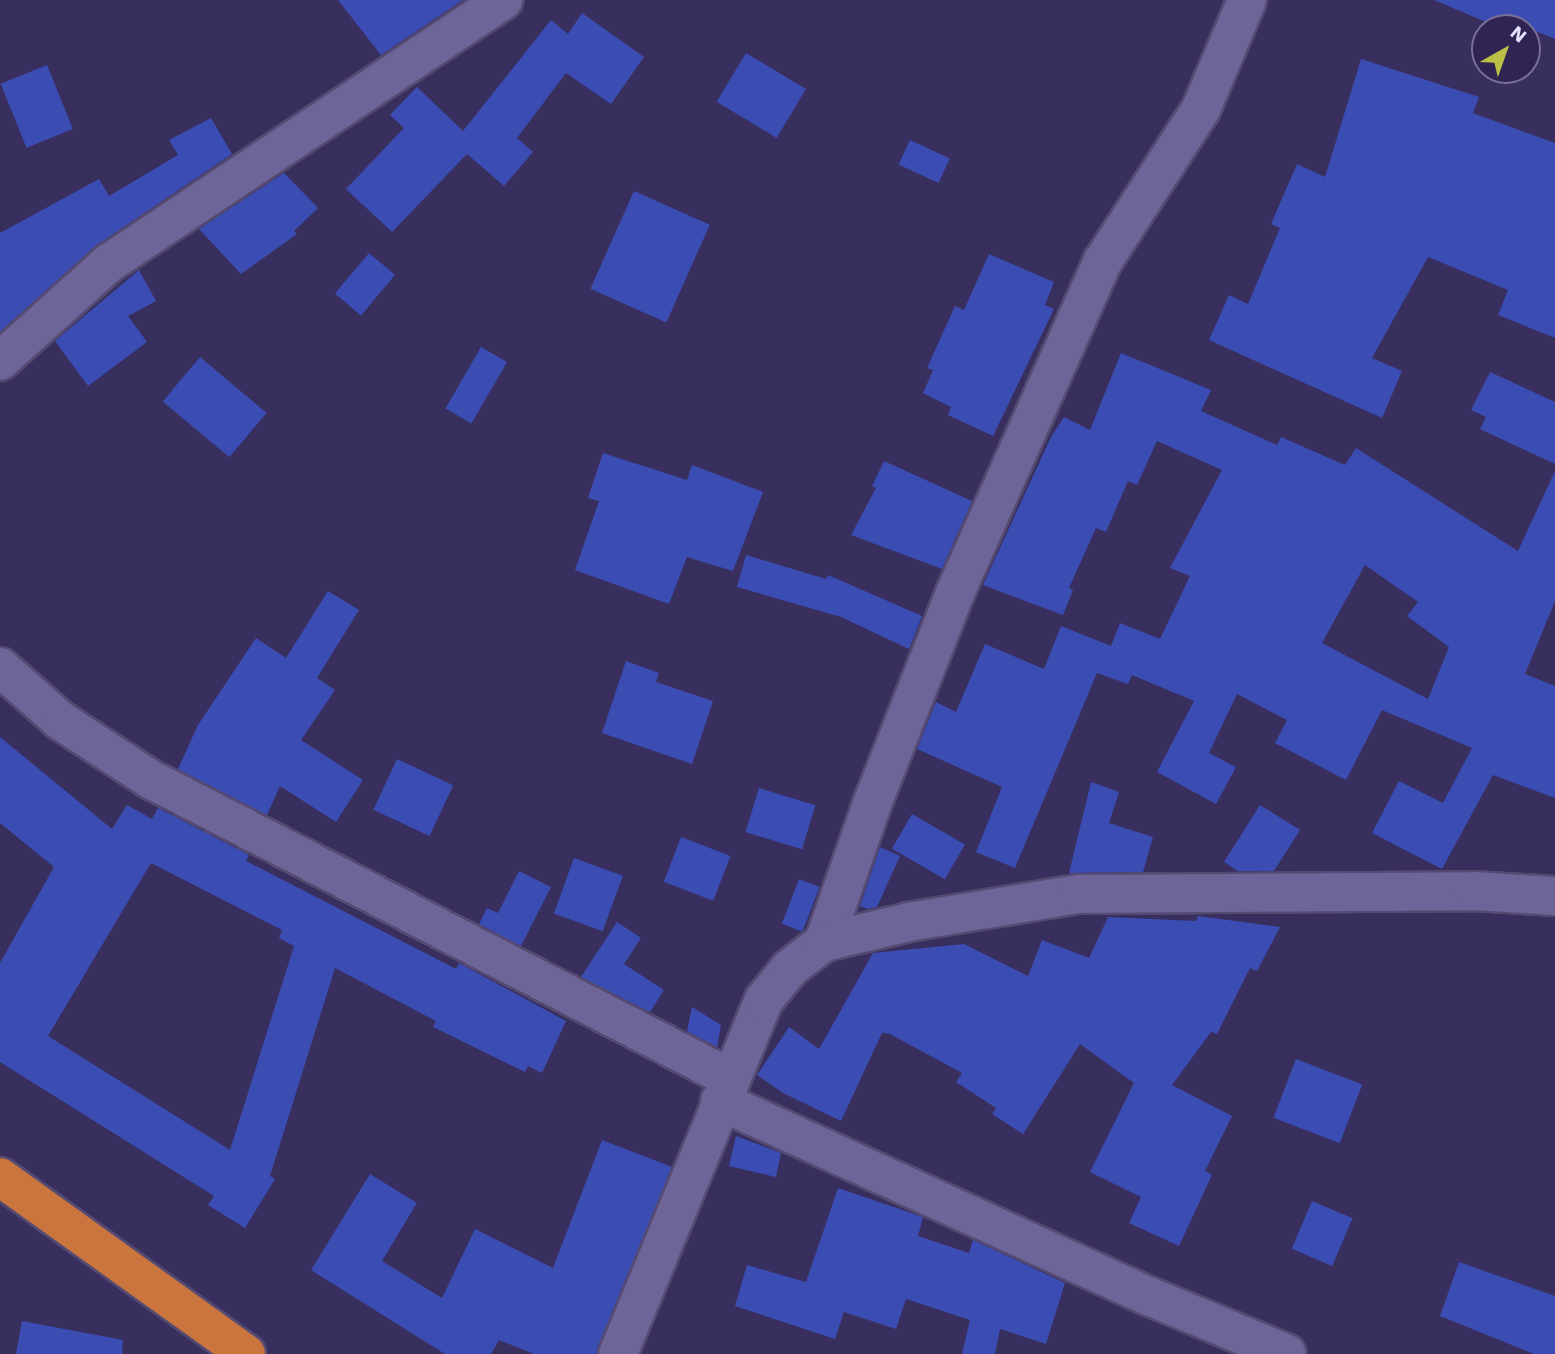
<!DOCTYPE html>
<html>
<head>
<meta charset="utf-8">
<style>
  body { margin:0 }
  #map { position:relative; width:1555px; height:1354px; overflow:hidden; background:#392f5e; font-family:"Work Sans",sans-serif }
  div>[style] { position:absolute }
  .building>* { inset:0; background:#3b4cb3; transform-origin:0 0 }
  .roads { filter:drop-shadow(2px 0 #544a72) drop-shadow(-2px 0 #544a72) drop-shadow(0 2px #544a72) drop-shadow(0 -2px #544a72) }
  .minor>* { height:38px; margin:-19px; padding:0 19px; transform-origin:19px; border-radius:19px; background:#6d6498 }
  .highway>* { height:38px; margin:-19px; padding:0 19px; transform-origin:19px; border-radius:19px; background:#ca753e }
  span { translate:-50% -50%; white-space:nowrap; text-align:center; line-height:1.15; -webkit-text-stroke:5px #2f2452; paint-order:stroke }
  .north { position:absolute; left:1471px; top:14px; width:70px; height:70px; box-sizing:border-box; background:#2f2452; border:2px solid #787097; border-radius:50%; rotate:40deg; font-size:19px; font-weight:700; line-height:28px; text-align:center; color:#e5e1ff }
  .north::after { content:''; display:block; margin:auto; width:24px; height:32px; background:#bbc045; clip-path:polygon(50% 0,100% 100%,50% 72%,0 100%) }
</style>
</head>
<body>
<div id="map">
  <div class="building">
    <div style="clip-path:polygon(338px 0,463px 0,381px 55px)"></div>
    <div style="clip-path:polygon(1434px 0,1555px 0,1555px 39px,1528px 28px,1500px 28px)"></div>
    <div style="clip-path:polygon(582px 13px,644px 57px,611px 104px,566px 73px,517px 138px,533px 152px,504px 186px,467px 154px,392px 232px,346px 189px,404px 128px,390px 115px,417px 87px,463px 131px,551px 20px,568px 34px)"></div>
    <div style="left:746px;top:53px;width:70px;height:57px;rotate:31deg"></div>
    <div style="clip-path:polygon(1361px 59px,1479px 97px,1473px 113px,1555px 143px,1555px 338px,1498px 315px,1508px 290px,1428px 257px,1372px 358px,1402px 371px,1382px 418px,1209px 340px,1229px 295px,1248px 304px,1280px 228px,1271px 224px,1297px 164px,1325px 177px)"></div>
    <div style="left:47px;top:65px;width:69px;height:50px;rotate:68deg"></div>
    <div style="clip-path:polygon(211px 118px,232px 154px,97px 245px,0 332px,0 233px,99px 179px,109px 196px,178px 155px,169px 140px)"></div>
    <div style="left:910px;top:140px;width:44px;height:27px;rotate:25deg"></div>
    <div style="clip-path:polygon(284px 173px,318px 208px,294px 231px,297px 234px,241px 274px,199px 229px)"></div>
    <div style="left:634px;top:191px;width:83px;height:107px;rotate:24deg"></div>
    <div style="left:369px;top:253px;width:34px;height:53px;rotate:40deg"></div>
    <div style="clip-path:polygon(989px 254px,1054px 282px,1045px 305px,1054px 309px,993px 436px,948px 415px,951px 407px,923px 393px,933px 370px,927px 368px,955px 306px,964px 310px)"></div>
    <div style="clip-path:polygon(139px 270px,156px 301px,128px 316px,147px 342px,88px 386px,55px 341px)"></div>
    <div style="left:481px;top:347px;width:30px;height:71px;rotate:30deg"></div>
    <div style="clip-path:polygon(evenodd,1121px 353px,1211px 390px,1201px 411px,1277px 445px,1281px 437px,1345px 465px,1356px 448px,1518px 551px,1555px 471px,1555px 601px,1525px 674px,1555px 686px,1555px 798px,1493px 775px,1442px 869px,1372px 833px,1399px 781px,1443px 803px,1472px 748px,1382px 710px,1346px 780px,1275px 743px,1287px 720px,1237px 694px,1209px 753px,1236px 767px,1216px 804px,1157px 772px,1194px 701px,1132px 675px,1128px 684px,1097px 673px,1015px 868px,976px 852px,1002px 787px,917px 749px,936px 702px,956px 712px,985px 644px,1044px 669px,1061px 626px,1111px 646px,1120px 623px,1160px 639px,1190px 576px,1170px 568px,1222px 470px,1157px 441px,1137px 485px,1128px 481px,1106px 532px,1096px 528px,1069px 588px,1073px 590px,1063px 615px,983px 585px,1051px 437px,1064px 417px,1090px 430px,1121px 353px,1365px 565px,1418px 602px,1407px 616px,1449px 647px,1428px 699px,1322px 643px,1365px 565px)"></div>
    <div style="left:200px;top:357px;width:87px;height:58px;rotate:40deg"></div>
    <div style="clip-path:polygon(1490px 372px,1555px 402px,1555px 464px,1480px 429px,1486px 417px,1471px 410px)"></div>
    <div style="clip-path:polygon(603px 453px,687px 480px,692px 465px,763px 492px,733px 571px,687px 557px,669px 604px,575px 570px,599px 501px,588px 498px)"></div>
    <div style="clip-path:polygon(884px 461px,972px 501px,942px 569px,851px 535px,876px 488px,872px 486px)"></div>
    <div style="clip-path:polygon(746px 555px,826px 579px,828px 575px,922px 616px,909px 649px,841px 617px,737px 587px)"></div>
    <div style="clip-path:polygon(328px 591px,359px 610px,317px 678px,335px 690px,301px 740px,363px 780px,336px 822px,280px 786px,267px 815px,178px 769px,198px 725px,256px 638px,286px 658px)"></div>
    <div style="clip-path:polygon(626px 661px,659px 673px,656px 682px,713px 701px,692px 764px,602px 733px)"></div>
    <div style="clip-path:polygon(evenodd,0 737px,112px 829px,127px 805px,152px 819px,158px 808px,249px 855px,246px 861px,456px 969px,459px 963px,566px 1021px,542px 1073px,528px 1066px,525px 1072px,433px 1027px,436px 1021px,335px 968px,270px 1176px,275px 1179px,245px 1228px,208px 1205px,214px 1196px,0 1062px,0 963px,54px 867px,0 823px,0 737px,151px 863px,282px 930px,279px 938px,294px 946px,230px 1150px,48px 1036px,151px 863px)"></div>
    <div style="left:397px;top:759px;width:62px;height:56px;rotate:25deg"></div>
    <div style="clip-path:polygon(1091px 782px,1119px 792px,1109px 823px,1153px 837px,1143px 872px,1069px 873px)"></div>
    <div style="left:759px;top:788px;width:59px;height:46px;rotate:17deg"></div>
    <div style="clip-path:polygon(1260px 805px,1300px 830px,1274px 871px,1238px 871px,1224px 862px)"></div>
    <div style="left:912px;top:814px;width:61px;height:40px;rotate:30deg"></div>
    <div style="left:681px;top:837px;width:53px;height:48px;rotate:21deg"></div>
    <div style="clip-path:polygon(880px 847px,900px 856px,877px 907px,868px 909px,860px 906px)"></div>
    <div style="left:574px;top:858px;width:52px;height:59px;rotate:20deg"></div>
    <div style="clip-path:polygon(519px 871px,551px 887px,521px 946px,479px 924px,487px 908px,498px 913px)"></div>
    <div style="left:799px;top:879px;width:22px;height:48px;rotate:21deg"></div>
    <div style="clip-path:polygon(1198px 916px,1280px 927px,1257px 971px,1250px 968px,1217px 1034px,1211px 1032px,1172px 1085px,1232px 1116px,1205px 1171px,1212px 1175px,1179px 1246px,1129px 1223px,1141px 1197px,1090px 1172px,1134px 1083px,1080px 1044px,1023px 1134px,992px 1114px,996px 1108px,956px 1082px,962px 1073px,890px 1034px,882px 1033px,841px 1121px,783px 1093px,757px 1075px,789px 1027px,819px 1049px,873px 953px,964px 944px,1028px 976px,1042px 940px,1089px 958px,1108px 917px,1196px 921px)"></div>
    <div style="clip-path:polygon(617px 922px,641px 938px,624px 964px,664px 990px,650px 1012px,581px 977px)"></div>
    <div style="clip-path:polygon(692px 1007px,721px 1025px,717px 1047px,687px 1031px)"></div>
    <div style="left:1296px;top:1059px;width:71px;height:63px;rotate:21deg"></div>
    <div style="clip-path:polygon(736px 1136px,781px 1153px,776px 1177px,729px 1166px)"></div>
    <div style="clip-path:polygon(602px 1140px,672px 1167px,597px 1354px,534px 1354px,499px 1340px,491px 1354px,445px 1354px,311px 1270px,370px 1174px,417px 1203px,382px 1261px,442px 1298px,475px 1229px,553px 1268px)"></div>
    <div style="clip-path:polygon(838px 1188px,923px 1217px,918px 1236px,969px 1253px,973px 1240px,1065px 1283px,1046px 1344px,1000px 1329px,995px 1354px,962px 1354px,970px 1320px,906px 1299px,896px 1329px,844px 1312px,835px 1339px,735px 1306px,747px 1265px,806px 1282px)"></div>
    <div style="left:1312px;top:1201px;width:44px;height:52px;rotate:23deg"></div>
    <div style="clip-path:polygon(1459px 1262px,1555px 1296px,1555px 1354px,1534px 1354px,1440px 1316px)"></div>
    <div style="clip-path:polygon(22px 1321px,123px 1340px,122px 1354px,16px 1354px)"></div>
  </div>
  <div class="roads">
    <div class="minor">
      <div style="left:0;top:361px;width:147px;rotate:-42deg"></div>
      <div style="left:109px;top:263px;width:474px;rotate:-33.7deg"></div>
      <div style="left:0;top:667px;width:81px;rotate:41.5deg"></div>
      <div style="left:61px;top:721px;width:106px;rotate:33.1deg"></div>
      <div style="left:150px;top:779px;width:653px;rotate:27.27deg"></div>
      <div style="left:824px;top:942px;width:146px;rotate:-70.8deg"></div>
      <div style="left:872px;top:804px;width:227px;rotate:-68.5deg"></div>
      <div style="left:955px;top:593px;width:363px;rotate:-66deg"></div>
      <div style="left:1103px;top:261px;width:181px;rotate:-57.2deg"></div>
      <div style="left:1201px;top:109px;width:118px;rotate:-67.1deg"></div>
      <div style="left:720px;top:1101px;width:473px;rotate:24.5deg"></div>
      <div style="left:1151px;top:1297px;width:147px;rotate:22.7deg"></div>
      <div style="left:618px;top:1354px;width:383px;rotate:-67.6deg"></div>
      <div style="left:764px;top:1000px;width:41px;rotate:-50.9deg"></div>
      <div style="left:790px;top:968px;width:43px;rotate:-37.4deg"></div>
      <div style="left:824px;top:942px;width:87px;rotate:-13.2deg"></div>
      <div style="left:909px;top:922px;width:171px;rotate:-9.4deg"></div>
      <div style="left:1078px;top:894px;width:396px;rotate:-0.4deg"></div>
      <div style="left:1474px;top:891px;width:81px;rotate:3.5deg"></div>
    </div>
    <div class="highway">
      <div style="left:0;top:1177px;width:303px;rotate:35.7deg"></div>
    </div>
  </div>
  <div class="north">N</div>
</div>
</body>
</html>
